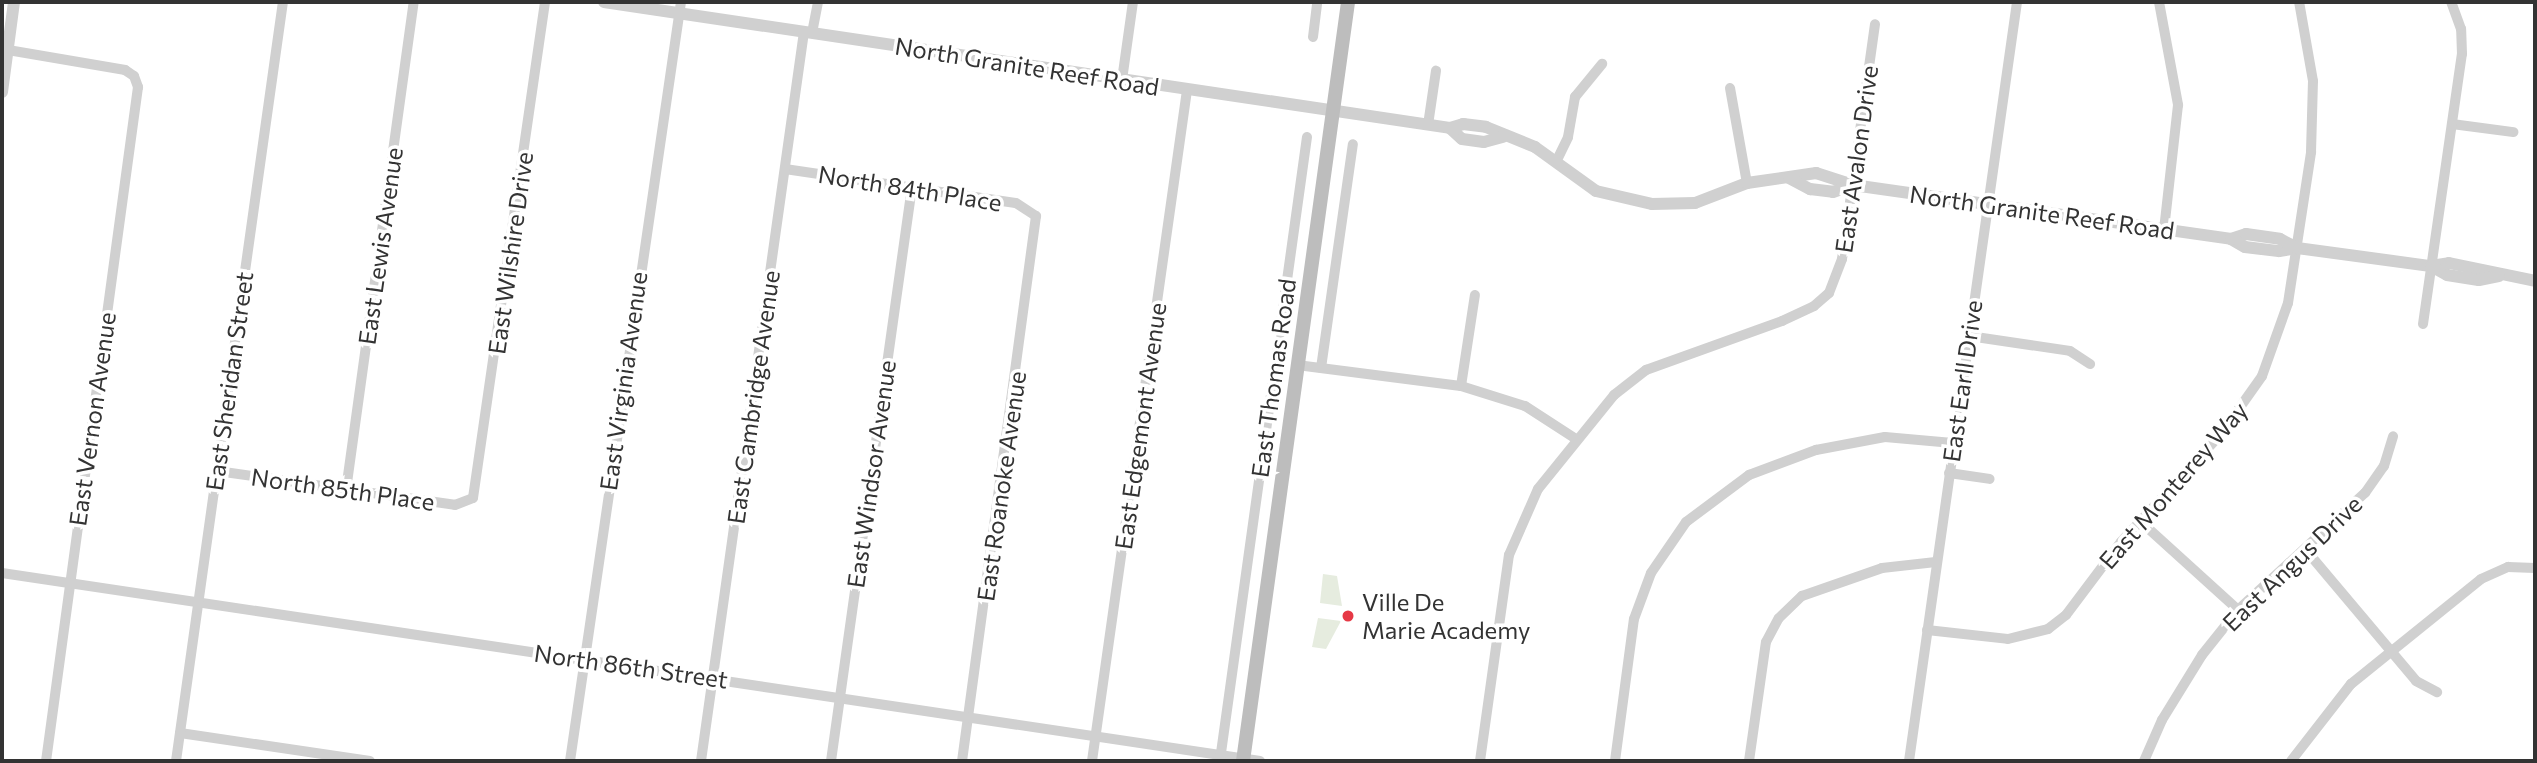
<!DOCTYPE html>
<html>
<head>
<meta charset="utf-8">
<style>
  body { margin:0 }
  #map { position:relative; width:2537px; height:763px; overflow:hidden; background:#fff; font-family:Commissioner,sans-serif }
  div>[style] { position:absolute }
  .green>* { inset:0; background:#e6ecdf }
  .minor>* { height:10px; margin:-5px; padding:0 5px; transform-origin:5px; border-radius:5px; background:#d0d0d0 }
  .tertiary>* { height:12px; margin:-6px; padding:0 6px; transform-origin:6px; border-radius:6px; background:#d0d0d0 }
  .secondary>* { height:14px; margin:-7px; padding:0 7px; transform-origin:7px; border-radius:7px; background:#bdbdbd }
  .dots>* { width:19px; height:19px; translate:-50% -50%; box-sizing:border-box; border:4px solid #fff; border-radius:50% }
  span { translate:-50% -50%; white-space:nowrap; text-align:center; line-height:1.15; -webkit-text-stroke:7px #fff; paint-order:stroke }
  .street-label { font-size:24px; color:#333 }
  .poi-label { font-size:24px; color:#333 }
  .left { translate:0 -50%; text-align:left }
  .frame { position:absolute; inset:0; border:4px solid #333; pointer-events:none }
</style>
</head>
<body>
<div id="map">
  <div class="green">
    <div style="clip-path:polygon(1323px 574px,1337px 576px,1342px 606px,1320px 603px)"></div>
    <div style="clip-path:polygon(1318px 618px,1341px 621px,1326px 649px,1312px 647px)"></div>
  </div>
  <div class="minor">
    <div style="left:2159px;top:2px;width:105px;rotate:79.5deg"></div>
    <div style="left:2178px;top:105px;width:125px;rotate:96.4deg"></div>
    <div style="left:812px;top:33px;width:32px;rotate:-79deg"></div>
    <div style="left:1313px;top:37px;width:35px;rotate:-83deg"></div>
    <div style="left:8px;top:50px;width:119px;rotate:9.7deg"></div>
    <div style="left:125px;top:70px;width:11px;rotate:34deg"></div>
    <div style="left:134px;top:76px;width:12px;rotate:70deg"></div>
    <div style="left:138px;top:87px;width:680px;rotate:97.77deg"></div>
    <div style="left:1122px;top:80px;width:79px;rotate:-82deg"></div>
    <div style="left:1730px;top:88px;width:97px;rotate:79.9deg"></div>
    <div style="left:2452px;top:124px;width:62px;rotate:7.5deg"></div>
    <div style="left:1428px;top:125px;width:55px;rotate:-81.6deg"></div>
    <div style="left:1557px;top:160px;width:25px;rotate:-64deg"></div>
    <div style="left:1568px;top:137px;width:41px;rotate:-80.1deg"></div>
    <div style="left:1575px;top:97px;width:43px;rotate:-50.7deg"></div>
    <div style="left:785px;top:169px;width:233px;rotate:8.4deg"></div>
    <div style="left:1016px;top:203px;width:24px;rotate:33deg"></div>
    <div style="left:1036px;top:216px;width:550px;rotate:97.73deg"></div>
    <div style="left:2423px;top:324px;width:273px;rotate:-81.8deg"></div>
    <div style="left:2462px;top:54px;width:25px;rotate:-92deg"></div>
    <div style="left:2461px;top:29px;width:29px;rotate:-110deg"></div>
    <div style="left:1969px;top:336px;width:102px;rotate:8.4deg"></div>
    <div style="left:2070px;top:351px;width:24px;rotate:33deg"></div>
    <div style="left:1297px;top:365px;width:165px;rotate:7.3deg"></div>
    <div style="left:1461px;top:386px;width:67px;rotate:17.4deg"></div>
    <div style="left:1525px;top:406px;width:61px;rotate:32.9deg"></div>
    <div style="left:1321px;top:368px;width:226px;rotate:-81.9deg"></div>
    <div style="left:1461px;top:386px;width:92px;rotate:-81.3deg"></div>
    <div style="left:217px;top:471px;width:240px;rotate:8.1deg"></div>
    <div style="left:455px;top:505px;width:19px;rotate:-21deg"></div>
    <div style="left:473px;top:498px;width:501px;rotate:-81.74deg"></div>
    <div style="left:1949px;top:473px;width:41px;rotate:8.3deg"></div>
    <div style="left:346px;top:490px;width:493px;rotate:-82.1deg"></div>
    <div style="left:2140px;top:521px;width:132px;rotate:42.2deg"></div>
    <div style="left:2305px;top:549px;width:172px;rotate:49.9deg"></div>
    <div style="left:2416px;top:681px;width:24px;rotate:28deg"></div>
    <div style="left:2px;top:573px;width:1272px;rotate:8.5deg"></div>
    <div style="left:1927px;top:630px;width:81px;rotate:6.3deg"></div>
    <div style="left:2008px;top:639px;width:41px;rotate:-14deg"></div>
    <div style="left:2048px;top:629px;width:23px;rotate:-38deg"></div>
    <div style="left:2066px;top:615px;width:91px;rotate:-53deg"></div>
    <div style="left:2121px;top:542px;width:147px;rotate:-47.2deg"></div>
    <div style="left:2221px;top:434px;width:71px;rotate:-54.7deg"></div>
    <div style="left:2262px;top:376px;width:77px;rotate:-70.4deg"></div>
    <div style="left:2288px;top:303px;width:153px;rotate:-81.3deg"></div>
    <div style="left:2311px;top:152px;width:71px;rotate:-88.4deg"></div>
    <div style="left:2313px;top:81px;width:80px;rotate:-100deg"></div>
    <div style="left:180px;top:733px;width:192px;rotate:8.4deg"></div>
    <div style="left:1220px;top:760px;width:629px;rotate:-82.05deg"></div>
    <div style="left:176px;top:761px;width:767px;rotate:-81.98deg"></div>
    <div style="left:570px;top:761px;width:767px;rotate:-81.68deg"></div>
    <div style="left:701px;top:761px;width:736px;rotate:-81.96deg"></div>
    <div style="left:831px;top:761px;width:580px;rotate:-81.97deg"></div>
    <div style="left:1092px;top:761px;width:678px;rotate:-81.94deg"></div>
    <div style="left:1480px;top:761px;width:208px;rotate:-82deg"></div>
    <div style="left:1509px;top:555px;width:72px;rotate:-66.3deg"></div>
    <div style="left:1538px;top:489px;width:121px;rotate:-51deg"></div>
    <div style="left:1614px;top:395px;width:41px;rotate:-38deg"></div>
    <div style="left:1646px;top:370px;width:145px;rotate:-19.8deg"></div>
    <div style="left:1782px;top:321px;width:35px;rotate:-25deg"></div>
    <div style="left:1814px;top:306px;width:20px;rotate:-41deg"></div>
    <div style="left:1829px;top:293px;width:36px;rotate:-69deg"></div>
    <div style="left:1842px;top:259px;width:237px;rotate:-82deg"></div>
    <div style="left:1615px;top:761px;width:143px;rotate:-82.4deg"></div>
    <div style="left:1634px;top:619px;width:49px;rotate:-69.7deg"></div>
    <div style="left:1651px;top:573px;width:62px;rotate:-55.5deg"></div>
    <div style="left:1686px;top:522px;width:79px;rotate:-36.7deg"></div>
    <div style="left:1749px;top:475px;width:72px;rotate:-20.5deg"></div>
    <div style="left:1816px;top:450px;width:70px;rotate:-10.7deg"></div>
    <div style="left:1885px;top:437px;width:68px;rotate:5deg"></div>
    <div style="left:1749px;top:761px;width:120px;rotate:-81.9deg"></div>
    <div style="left:1766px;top:642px;width:27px;rotate:-62deg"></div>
    <div style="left:1779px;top:618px;width:32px;rotate:-44deg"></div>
    <div style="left:1802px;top:596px;width:85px;rotate:-19.3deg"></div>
    <div style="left:1882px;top:568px;width:54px;rotate:-6.3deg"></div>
    <div style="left:1909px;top:761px;width:767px;rotate:-81.9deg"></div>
    <div style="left:2144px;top:761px;width:45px;rotate:-66.3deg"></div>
    <div style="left:2162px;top:720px;width:76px;rotate:-58.4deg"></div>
    <div style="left:2202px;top:655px;width:58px;rotate:-51.3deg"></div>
    <div style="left:2238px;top:610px;width:173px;rotate:-42.7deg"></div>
    <div style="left:2365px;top:493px;width:33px;rotate:-55deg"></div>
    <div style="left:2384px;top:466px;width:31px;rotate:-73deg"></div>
    <div style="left:2291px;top:761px;width:98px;rotate:-52.1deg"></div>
    <div style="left:2351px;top:684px;width:167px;rotate:-38.9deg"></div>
    <div style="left:2481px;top:579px;width:30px;rotate:-24deg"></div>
    <div style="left:2508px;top:567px;width:27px;rotate:2deg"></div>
  </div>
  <div class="tertiary">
    <div style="left:604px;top:2px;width:855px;rotate:8.47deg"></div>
    <div style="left:1450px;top:128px;width:14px;rotate:-17deg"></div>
    <div style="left:1463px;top:124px;width:23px;rotate:7deg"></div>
    <div style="left:1486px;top:127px;width:53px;rotate:22.2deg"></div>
    <div style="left:1535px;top:147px;width:75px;rotate:35.8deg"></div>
    <div style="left:1596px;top:191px;width:57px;rotate:13.1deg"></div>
    <div style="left:1652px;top:204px;width:43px;rotate:-1.3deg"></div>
    <div style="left:1695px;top:203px;width:56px;rotate:-21deg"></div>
    <div style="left:1747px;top:183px;width:70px;rotate:-8.2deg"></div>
    <div style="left:1816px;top:173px;width:39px;rotate:18deg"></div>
    <div style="left:1853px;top:185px;width:382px;rotate:8.1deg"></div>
    <div style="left:2231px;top:239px;width:16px;rotate:30deg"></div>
    <div style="left:2245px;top:247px;width:34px;rotate:7deg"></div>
    <div style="left:2279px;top:251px;width:18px;rotate:-9deg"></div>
    <div style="left:2px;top:92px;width:91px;rotate:-82.4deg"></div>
    <div style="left:1450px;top:128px;width:16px;rotate:43deg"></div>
    <div style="left:1462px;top:139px;width:22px;rotate:8deg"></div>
    <div style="left:1484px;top:142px;width:20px;rotate:-15deg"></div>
    <div style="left:1789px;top:178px;width:24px;rotate:28deg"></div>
    <div style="left:1810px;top:189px;width:23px;rotate:7deg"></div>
    <div style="left:1833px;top:192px;width:21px;rotate:-19deg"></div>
    <div style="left:2231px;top:239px;width:16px;rotate:-18deg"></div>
    <div style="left:2246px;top:234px;width:34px;rotate:8deg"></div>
    <div style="left:2280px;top:239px;width:19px;rotate:28deg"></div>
    <div style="left:2297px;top:248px;width:135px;rotate:7.7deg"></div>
    <div style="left:2431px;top:266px;width:18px;rotate:-9deg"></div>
    <div style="left:2449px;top:263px;width:88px;rotate:11.8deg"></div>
    <div style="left:2431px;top:266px;width:18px;rotate:29deg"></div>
    <div style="left:2447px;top:275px;width:32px;rotate:9deg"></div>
    <div style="left:2479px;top:280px;width:20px;rotate:-11deg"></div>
  </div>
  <div class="secondary">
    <div style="left:1243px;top:761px;width:766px;rotate:-82.12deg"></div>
  </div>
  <div class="dots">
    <div style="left:1348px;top:616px;background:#e63946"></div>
  </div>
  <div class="street-label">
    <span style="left:1027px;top:66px;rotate:9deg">North Granite Reef Road</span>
    <span style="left:1856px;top:159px;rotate:-82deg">East Avalon Drive</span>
    <span style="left:910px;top:188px;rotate:9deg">North 84th Place</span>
    <span style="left:2042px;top:212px;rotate:8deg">North Granite Reef Road</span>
    <span style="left:380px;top:246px;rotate:-82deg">East Lewis Avenue</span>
    <span style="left:510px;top:253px;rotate:-82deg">East Wilshire Drive</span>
    <span style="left:1273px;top:378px;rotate:-82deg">East Thomas Road</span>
    <span style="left:229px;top:381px;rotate:-82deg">East Sheridan Street</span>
    <span style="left:623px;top:381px;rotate:-82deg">East Virginia Avenue</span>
    <span style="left:1962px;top:381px;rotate:-82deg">East Earll Drive</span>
    <span style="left:753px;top:397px;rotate:-82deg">East Cambridge Avenue</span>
    <span style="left:92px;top:419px;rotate:-82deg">East Vernon Avenue</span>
    <span style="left:1140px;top:426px;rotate:-82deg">East Edgemont Avenue</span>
    <span style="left:871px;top:474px;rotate:-82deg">East Windsor Avenue</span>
    <span style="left:2173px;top:485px;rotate:-49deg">East Monterey Way</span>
    <span style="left:1001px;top:486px;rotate:-82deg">East Roanoke Avenue</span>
    <span style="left:343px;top:489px;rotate:8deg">North 85th Place</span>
    <span style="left:2292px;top:563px;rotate:-44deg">East Angus Drive</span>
    <span style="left:631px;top:666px;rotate:8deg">North 86th Street</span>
  </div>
  <div class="poi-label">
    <span class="left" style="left:1362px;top:616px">Ville De<br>Marie Academy</span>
  </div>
  <div class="frame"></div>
</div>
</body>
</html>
